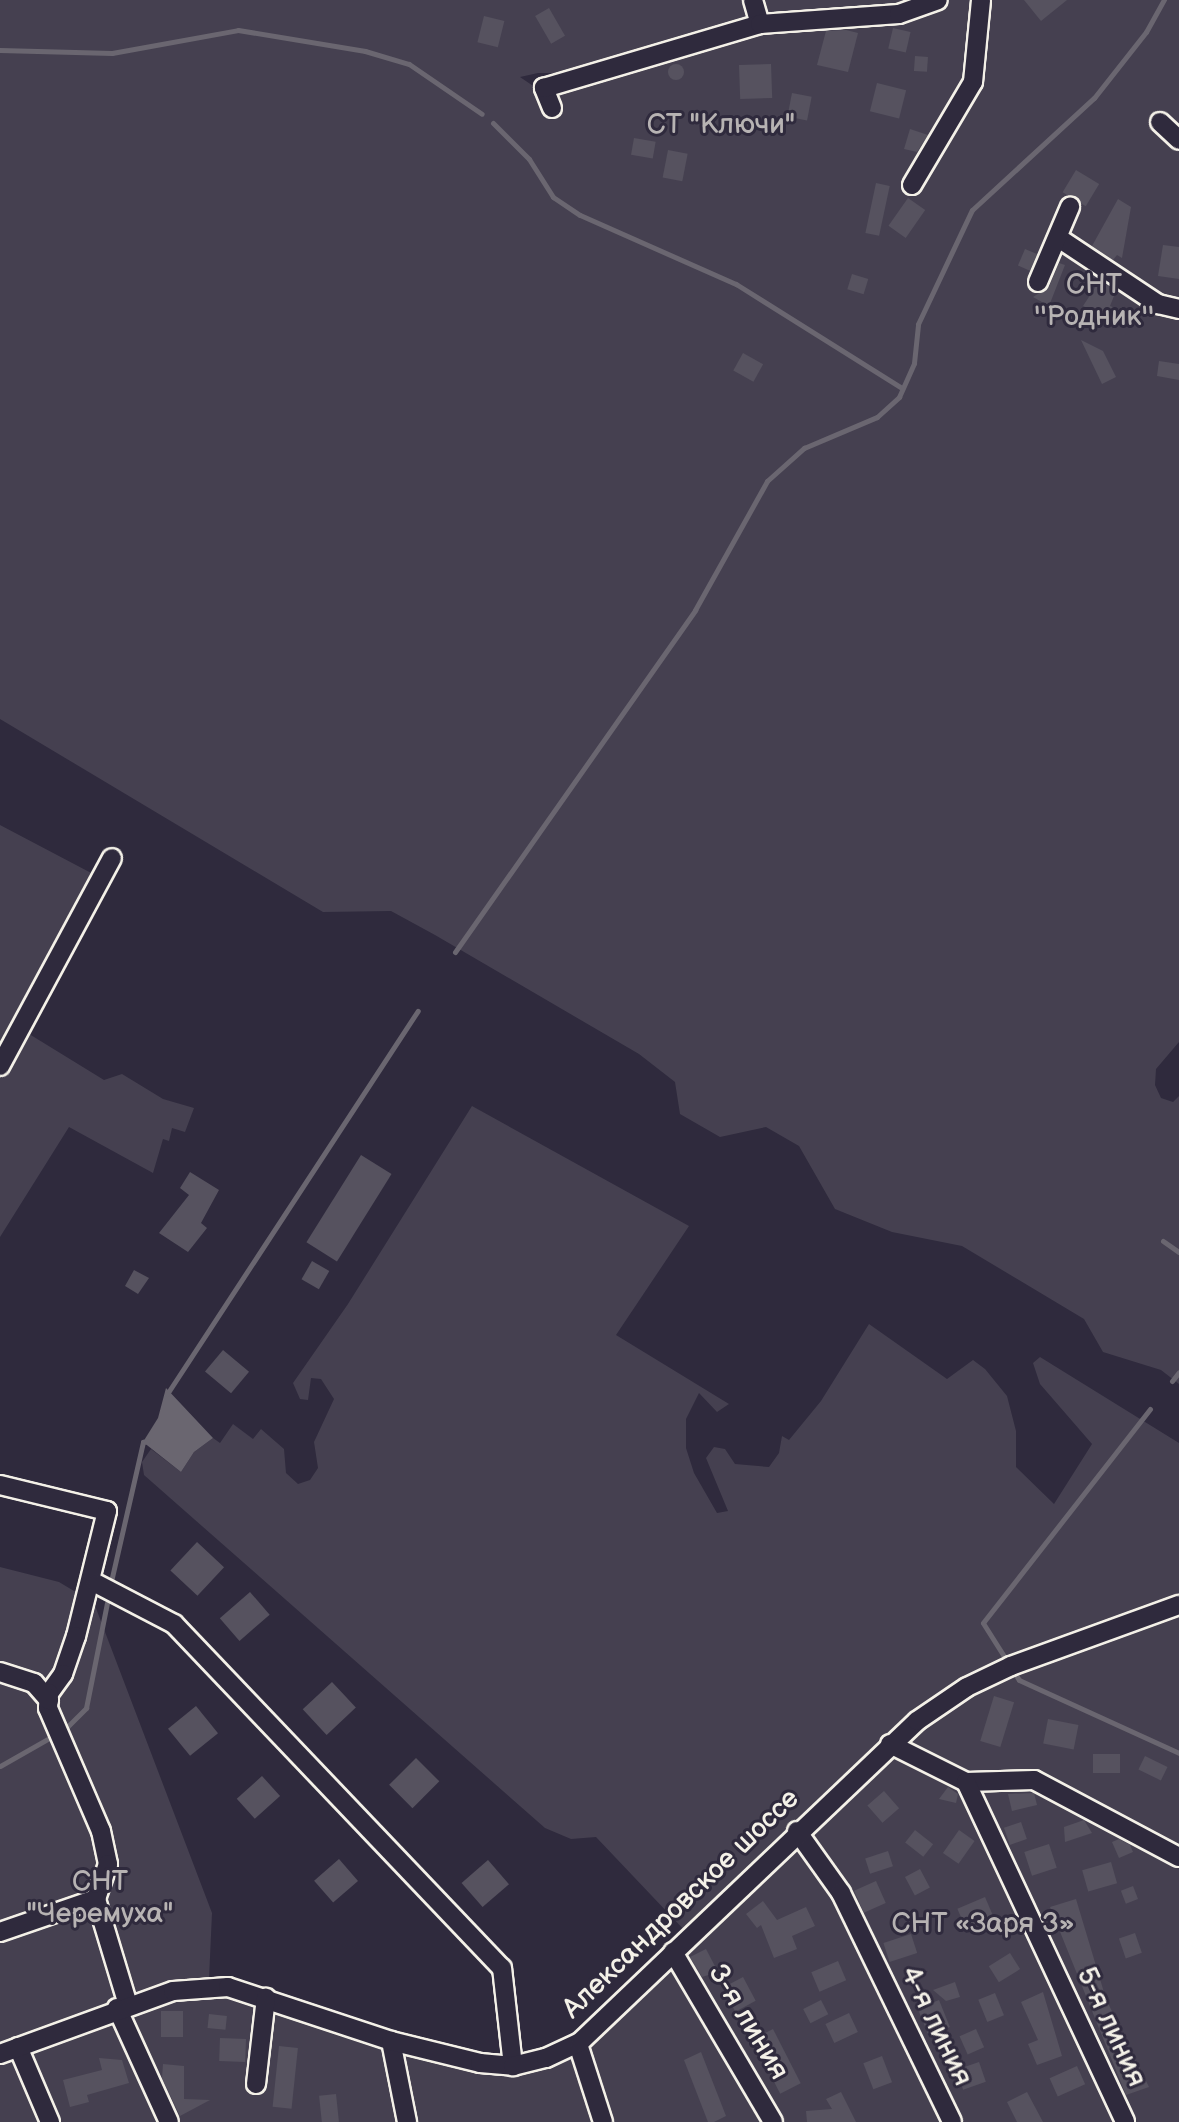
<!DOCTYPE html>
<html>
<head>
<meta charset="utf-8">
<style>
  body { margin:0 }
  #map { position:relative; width:1179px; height:2122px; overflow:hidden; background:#2f2a3d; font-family:"Balsamiq Sans",sans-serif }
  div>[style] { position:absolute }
  .green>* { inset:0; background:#454050 }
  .water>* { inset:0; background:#6a6670 }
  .stream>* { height:5px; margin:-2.5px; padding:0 2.5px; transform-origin:2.5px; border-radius:2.5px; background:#6a6670 }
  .building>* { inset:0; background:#56525f; transform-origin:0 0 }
  .round { border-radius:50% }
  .roads { filter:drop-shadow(2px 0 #f4f1e8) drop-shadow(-2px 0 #f4f1e8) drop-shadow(0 2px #f4f1e8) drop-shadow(0 -2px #f4f1e8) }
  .minor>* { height:18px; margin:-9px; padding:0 9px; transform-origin:9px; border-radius:9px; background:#2f2a3d }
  span { translate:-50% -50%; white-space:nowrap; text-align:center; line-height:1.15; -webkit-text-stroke:6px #2f2a3d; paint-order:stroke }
  .park-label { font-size:28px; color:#b7b3b3 }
  .street-label { font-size:28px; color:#f4f1e8 }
</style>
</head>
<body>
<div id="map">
  <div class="green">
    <div style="clip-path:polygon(evenodd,0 0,1179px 0,1179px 1042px,1156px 1069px,1155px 1085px,1161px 1098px,1173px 1102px,1179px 1096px,1179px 1384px,1161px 1370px,1103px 1352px,1084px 1319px,962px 1246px,892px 1232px,835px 1209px,799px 1146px,766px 1127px,720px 1137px,680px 1114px,675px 1082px,639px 1054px,435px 935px,391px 911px,323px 912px,0 719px,0 0,538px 73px,558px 73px,587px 75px,542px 92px,520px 77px,538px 73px)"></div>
    <div style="clip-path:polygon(0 825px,95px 875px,21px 1029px,104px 1080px,122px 1074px,163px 1099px,194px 1108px,185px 1132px,172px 1128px,169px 1141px,163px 1139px,153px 1173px,69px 1127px,0 1237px)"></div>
    <div style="clip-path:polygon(472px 1106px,689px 1226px,616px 1335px,729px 1404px,717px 1412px,699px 1393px,686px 1419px,686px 1448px,694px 1473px,717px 1513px,728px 1511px,706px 1458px,714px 1447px,725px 1449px,735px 1464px,769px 1467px,779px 1453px,782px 1436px,789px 1440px,821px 1401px,869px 1324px,947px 1379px,973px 1360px,985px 1369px,1007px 1396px,1016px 1431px,1016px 1467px,1054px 1504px,1092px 1444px,1040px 1384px,1033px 1363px,1040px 1357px,1179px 1443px,1179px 2122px,0 2122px,0 2054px,115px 2009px,228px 1987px,516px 2066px,581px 2042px,688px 1934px,596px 1837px,571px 1839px,545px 1828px,144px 1475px,142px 1462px,151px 1449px,181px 1472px,194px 1452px,213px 1438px,220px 1443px,233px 1424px,253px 1439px,261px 1429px,284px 1449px,286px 1473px,298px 1484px,310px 1480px,318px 1468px,314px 1442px,334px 1399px,321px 1379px,311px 1378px,308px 1400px,300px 1399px,293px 1383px,348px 1304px)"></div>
    <div style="clip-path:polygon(0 1567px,59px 1582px,94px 1603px,212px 1913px,209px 1979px,171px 1982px,125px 1996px,0 2045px)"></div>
  </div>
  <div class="water">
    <div style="clip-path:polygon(166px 1388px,213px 1438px,194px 1452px,181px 1472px,143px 1442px,158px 1418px)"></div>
  </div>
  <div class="stream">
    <div style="left:0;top:50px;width:112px;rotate:1.5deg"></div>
    <div style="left:112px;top:53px;width:128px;rotate:-10.3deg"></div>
    <div style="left:238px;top:30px;width:129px;rotate:9.4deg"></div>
    <div style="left:365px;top:51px;width:46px;rotate:16.5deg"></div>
    <div style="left:409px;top:64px;width:88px;rotate:34.4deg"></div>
    <div style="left:493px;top:123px;width:51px;rotate:45deg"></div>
    <div style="left:529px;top:159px;width:45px;rotate:57.7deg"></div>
    <div style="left:553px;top:197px;width:32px;rotate:34deg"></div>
    <div style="left:580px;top:215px;width:171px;rotate:23.9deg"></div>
    <div style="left:736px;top:284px;width:196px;rotate:32.1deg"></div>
    <div style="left:455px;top:952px;width:418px;rotate:-54.9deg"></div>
    <div style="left:695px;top:610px;width:148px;rotate:-60.8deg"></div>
    <div style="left:767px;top:481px;width:50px;rotate:-41.7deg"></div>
    <div style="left:804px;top:448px;width:79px;rotate:-23deg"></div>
    <div style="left:877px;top:417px;width:30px;rotate:-42deg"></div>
    <div style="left:899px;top:397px;width:37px;rotate:-66deg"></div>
    <div style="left:914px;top:363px;width:39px;rotate:-84deg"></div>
    <div style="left:918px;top:324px;width:126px;rotate:-64.7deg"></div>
    <div style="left:972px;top:210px;width:166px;rotate:-42.6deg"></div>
    <div style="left:1094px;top:98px;width:84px;rotate:-51.8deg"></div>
    <div style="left:1146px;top:32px;width:37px;rotate:-61deg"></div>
    <div style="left:1163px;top:1241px;width:19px;rotate:35deg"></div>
    <div style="left:1172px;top:1381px;width:11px;rotate:-52deg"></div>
    <div style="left:167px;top:1394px;width:458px;rotate:-56.8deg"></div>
    <div style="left:1150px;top:1409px;width:271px;rotate:128deg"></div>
    <div style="left:983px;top:1623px;width:67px;rotate:57.7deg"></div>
    <div style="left:1019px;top:1680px;width:176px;rotate:24.5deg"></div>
    <div style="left:110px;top:1586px;width:148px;rotate:-77.1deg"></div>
    <div style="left:143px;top:1442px;width:5px;rotate:-11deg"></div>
    <div style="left:63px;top:1731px;width:33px;rotate:-45deg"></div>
    <div style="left:86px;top:1708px;width:107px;rotate:-78.7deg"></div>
    <div style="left:0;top:1766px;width:59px;rotate:-29.6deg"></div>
  </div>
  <div class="building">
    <div style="clip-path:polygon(1024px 0,1067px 0,1041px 21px)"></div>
    <div style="left:549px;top:8px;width:32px;height:16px;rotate:60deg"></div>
    <div style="left:484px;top:16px;width:21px;height:27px;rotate:14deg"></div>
    <div style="left:893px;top:28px;width:18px;height:21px;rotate:13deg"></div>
    <div style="clip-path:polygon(846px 30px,858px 33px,848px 72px,817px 65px,826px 31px)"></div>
    <div style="left:915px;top:56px;width:13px;height:15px;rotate:4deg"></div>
    <div class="round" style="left:668px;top:64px;width:16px;height:16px"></div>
    <div style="left:771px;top:64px;width:34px;height:32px;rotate:88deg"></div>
    <div style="left:877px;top:83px;width:30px;height:29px;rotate:14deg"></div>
    <div style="left:792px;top:93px;width:20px;height:24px;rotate:11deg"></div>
    <div style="clip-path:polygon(910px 129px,928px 135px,917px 152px,904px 149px)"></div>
    <div style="left:634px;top:138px;width:22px;height:17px;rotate:10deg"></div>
    <div style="left:668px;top:150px;width:20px;height:28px;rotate:11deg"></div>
    <div style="left:1076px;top:170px;width:27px;height:26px;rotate:31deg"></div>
    <div style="left:876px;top:183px;width:14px;height:51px;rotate:12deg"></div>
    <div style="left:908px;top:198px;width:21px;height:34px;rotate:35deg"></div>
    <div style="clip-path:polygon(1118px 199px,1131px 207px,1122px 258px,1117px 255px,1113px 260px,1092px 246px)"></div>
    <div style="clip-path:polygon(1163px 245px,1179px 247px,1179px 279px,1158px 276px)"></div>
    <div style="left:1025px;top:249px;width:13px;height:18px;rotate:23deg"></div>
    <div style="clip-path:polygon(1059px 263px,1065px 265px,1049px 306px,1033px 297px,1049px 287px)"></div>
    <div style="left:852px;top:274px;width:17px;height:16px;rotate:17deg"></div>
    <div style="clip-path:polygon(1100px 280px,1116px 291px,1110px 306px,1128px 313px,1123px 326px,1083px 306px)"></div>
    <div style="clip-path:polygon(1081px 340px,1103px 351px,1116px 377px,1102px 384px)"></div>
    <div style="left:743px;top:353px;width:23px;height:20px;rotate:29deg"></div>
    <div style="clip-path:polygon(1159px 361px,1179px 364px,1179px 380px,1157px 376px)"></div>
    <div style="left:361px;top:1155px;width:36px;height:103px;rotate:32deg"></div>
    <div style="clip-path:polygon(190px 1172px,219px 1190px,201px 1223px,207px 1228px,188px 1252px,159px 1233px,189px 1195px,180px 1188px)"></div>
    <div style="left:312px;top:1261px;width:20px;height:21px;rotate:30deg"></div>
    <div style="clip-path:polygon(134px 1270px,149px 1278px,138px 1294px,125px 1286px)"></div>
    <div style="left:223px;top:1350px;width:34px;height:28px;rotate:40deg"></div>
    <div style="left:197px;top:1542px;width:37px;height:39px;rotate:43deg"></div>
    <div style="left:250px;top:1592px;width:30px;height:40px;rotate:49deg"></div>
    <div style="left:332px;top:1682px;width:35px;height:40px;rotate:47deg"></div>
    <div style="left:994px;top:1696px;width:21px;height:47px;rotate:17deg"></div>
    <div style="left:196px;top:1706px;width:35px;height:36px;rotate:51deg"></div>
    <div style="left:1048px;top:1719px;width:31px;height:25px;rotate:11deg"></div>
    <div style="left:1093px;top:1754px;width:27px;height:19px"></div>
    <div style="left:1145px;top:1756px;width:25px;height:15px;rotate:26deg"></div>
    <div style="left:416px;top:1758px;width:33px;height:38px;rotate:45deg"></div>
    <div style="left:262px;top:1776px;width:27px;height:34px;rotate:48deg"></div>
    <div style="clip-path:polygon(948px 1787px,958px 1794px,956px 1803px,939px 1799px)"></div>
    <div style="left:884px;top:1791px;width:23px;height:22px;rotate:49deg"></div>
    <div style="clip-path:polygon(1034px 1793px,1037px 1805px,1012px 1811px,1008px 1794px)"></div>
    <div style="clip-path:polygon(1084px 1820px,1092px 1833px,1065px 1842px,1064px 1827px)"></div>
    <div style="left:1021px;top:1822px;width:18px;height:18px;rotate:71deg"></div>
    <div style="left:915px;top:1830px;width:23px;height:16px;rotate:38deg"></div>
    <div style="left:959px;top:1830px;width:19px;height:28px;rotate:35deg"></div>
    <div style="clip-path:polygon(1119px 1839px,1130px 1845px,1133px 1852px,1119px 1858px,1112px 1842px)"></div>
    <div style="left:1049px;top:1844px;width:25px;height:26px;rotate:72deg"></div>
    <div style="left:888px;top:1851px;width:16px;height:24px;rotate:72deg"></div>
    <div style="left:339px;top:1859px;width:29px;height:33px;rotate:49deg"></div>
    <div style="left:488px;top:1860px;width:32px;height:35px;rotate:49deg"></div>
    <div style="left:1111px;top:1862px;width:22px;height:30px;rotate:74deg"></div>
    <div style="left:920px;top:1869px;width:21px;height:17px;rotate:62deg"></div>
    <div style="left:876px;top:1881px;width:24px;height:24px;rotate:66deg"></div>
    <div style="left:1133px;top:1886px;width:14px;height:13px;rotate:69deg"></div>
    <div style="left:985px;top:1897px;width:21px;height:30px;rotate:67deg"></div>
    <div style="clip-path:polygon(1076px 1899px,1106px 1999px,1149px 2087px,1126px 2095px,1050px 1907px)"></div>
    <div style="clip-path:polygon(763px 1901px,777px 1920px,806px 1907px,815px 1926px,792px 1936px,797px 1949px,774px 1958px,761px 1925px,757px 1928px,746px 1914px)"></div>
    <div style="left:1135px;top:1933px;width:21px;height:17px;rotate:71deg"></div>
    <div style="left:911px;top:1934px;width:20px;height:29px;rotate:72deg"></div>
    <div style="clip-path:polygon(706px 1949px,718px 1972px,702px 1977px,690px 1957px)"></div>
    <div style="left:1010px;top:1953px;width:19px;height:25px;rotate:58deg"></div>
    <div style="left:838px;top:1961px;width:21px;height:29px;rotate:67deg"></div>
    <div style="left:743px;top:1977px;width:27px;height:23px;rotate:62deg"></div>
    <div style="clip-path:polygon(955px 1982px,960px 1997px,946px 2001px,933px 1990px)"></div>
    <div style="clip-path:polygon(1043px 1992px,1062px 2056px,1037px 2065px,1028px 2044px,1038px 2040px,1021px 2002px)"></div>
    <div style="left:995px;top:1993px;width:24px;height:18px;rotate:68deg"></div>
    <div style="left:821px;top:2000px;width:16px;height:20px;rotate:63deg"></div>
    <div style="left:939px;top:2000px;width:29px;height:23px;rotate:68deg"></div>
    <div style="left:161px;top:2011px;width:22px;height:26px"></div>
    <div style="left:849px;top:2013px;width:21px;height:26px;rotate:65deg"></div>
    <div style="left:209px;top:2014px;width:18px;height:14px;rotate:6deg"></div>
    <div style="left:773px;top:2029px;width:61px;height:23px;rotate:63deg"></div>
    <div style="left:976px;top:2029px;width:20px;height:18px;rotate:66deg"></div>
    <div style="left:220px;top:2038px;width:26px;height:23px;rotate:2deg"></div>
    <div style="left:279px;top:2046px;width:19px;height:61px;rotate:6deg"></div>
    <div style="clip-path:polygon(701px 2052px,726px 2116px,714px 2122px,708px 2122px,684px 2060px)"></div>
    <div style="left:882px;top:2056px;width:28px;height:20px;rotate:69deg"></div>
    <div style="clip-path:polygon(99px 2058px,122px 2060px,129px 2083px,87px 2095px,89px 2102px,70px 2107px,63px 2080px,102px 2070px)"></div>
    <div style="left:979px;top:2062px;width:21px;height:24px;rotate:71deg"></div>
    <div style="clip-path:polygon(163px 2064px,184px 2066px,184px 2099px,210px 2100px,180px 2116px,162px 2078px)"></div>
    <div style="left:1077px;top:2066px;width:20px;height:30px;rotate:66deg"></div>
    <div style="clip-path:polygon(841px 2092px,856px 2122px,807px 2122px,806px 2111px,832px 2109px,826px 2099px)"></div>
    <div style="clip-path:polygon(1027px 2092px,1043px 2122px,1017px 2122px,1007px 2102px)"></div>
    <div style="left:336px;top:2094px;width:28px;height:17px;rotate:84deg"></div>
  </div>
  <div class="roads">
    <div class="minor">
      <div style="left:753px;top:0;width:25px;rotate:74deg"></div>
      <div style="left:552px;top:108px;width:22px;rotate:-112deg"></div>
      <div style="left:544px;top:88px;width:225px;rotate:-16.5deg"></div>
      <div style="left:760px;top:24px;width:139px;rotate:-4.1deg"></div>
      <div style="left:899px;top:14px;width:41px;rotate:-19.7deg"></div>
      <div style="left:1160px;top:122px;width:26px;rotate:43deg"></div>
      <div style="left:912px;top:185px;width:120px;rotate:-59.4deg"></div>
      <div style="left:973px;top:82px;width:82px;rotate:-84.4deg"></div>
      <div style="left:1060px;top:239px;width:118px;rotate:33.6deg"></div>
      <div style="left:1158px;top:304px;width:22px;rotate:13deg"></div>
      <div style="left:1038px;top:282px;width:82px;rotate:-66.9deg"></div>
      <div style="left:0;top:1066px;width:236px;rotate:-61.7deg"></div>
      <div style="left:0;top:1485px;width:110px;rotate:13.7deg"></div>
      <div style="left:107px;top:1511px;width:129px;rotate:103.9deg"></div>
      <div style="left:76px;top:1636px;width:40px;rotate:108.9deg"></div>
      <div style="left:63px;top:1674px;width:24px;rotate:126deg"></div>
      <div style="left:49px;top:1693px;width:15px;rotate:94deg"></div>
      <div style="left:48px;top:1708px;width:134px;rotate:66.7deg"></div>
      <div style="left:101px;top:1831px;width:34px;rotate:78deg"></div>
      <div style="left:108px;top:1864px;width:37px;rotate:109deg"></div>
      <div style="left:96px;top:1899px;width:111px;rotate:73.2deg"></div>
      <div style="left:97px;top:1584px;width:87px;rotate:27.5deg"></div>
      <div style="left:174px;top:1624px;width:475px;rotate:46.4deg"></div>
      <div style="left:502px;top:1968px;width:99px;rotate:83.6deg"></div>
      <div style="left:0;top:1672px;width:36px;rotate:18deg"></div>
      <div style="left:34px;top:1683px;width:23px;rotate:49deg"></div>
      <div style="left:890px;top:1744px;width:85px;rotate:26.6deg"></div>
      <div style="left:966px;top:1782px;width:68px;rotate:-1.7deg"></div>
      <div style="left:1034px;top:1780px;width:164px;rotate:28deg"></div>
      <div style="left:966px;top:1782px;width:375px;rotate:64.9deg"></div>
      <div style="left:797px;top:1831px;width:76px;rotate:54.6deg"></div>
      <div style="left:841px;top:1893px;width:254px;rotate:64.1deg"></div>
      <div style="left:0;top:1932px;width:102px;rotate:-19deg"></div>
      <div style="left:673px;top:1952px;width:197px;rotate:59.5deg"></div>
      <div style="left:117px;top:2008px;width:125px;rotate:65.5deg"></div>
      <div style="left:391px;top:2041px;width:83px;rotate:78.8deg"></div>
      <div style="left:578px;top:2044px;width:82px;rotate:72.2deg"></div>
      <div style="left:18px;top:2047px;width:82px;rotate:66.9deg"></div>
      <div style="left:0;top:2054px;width:184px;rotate:-20deg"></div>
      <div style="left:173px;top:1991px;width:55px;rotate:-4.2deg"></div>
      <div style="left:228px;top:1987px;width:172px;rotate:18.3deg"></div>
      <div style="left:391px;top:2041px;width:92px;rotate:13.9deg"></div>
      <div style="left:480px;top:2063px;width:33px;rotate:5deg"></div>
      <div style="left:513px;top:2066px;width:34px;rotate:-14deg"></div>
      <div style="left:546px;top:2058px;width:38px;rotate:-25deg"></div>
      <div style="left:580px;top:2042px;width:465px;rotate:-43.6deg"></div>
      <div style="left:917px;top:1721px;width:60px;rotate:-34.2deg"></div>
      <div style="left:967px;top:1687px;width:49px;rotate:-25.5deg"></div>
      <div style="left:1011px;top:1666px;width:179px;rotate:-20deg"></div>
      <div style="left:256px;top:2084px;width:87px;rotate:-83.4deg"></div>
    </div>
  </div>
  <div class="park-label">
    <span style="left:721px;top:125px">СТ "Ключи"</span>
    <span style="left:1094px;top:301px">СНТ<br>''Родник''</span>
    <span style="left:100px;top:1898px">СНТ<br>"Черемуха"</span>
    <span style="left:983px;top:1924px">СНТ «Заря 3»</span>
  </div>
  <div class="street-label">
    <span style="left:681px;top:1904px;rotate:-44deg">Александровское шоссе</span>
    <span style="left:748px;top:2022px;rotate:59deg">3-я линия</span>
    <span style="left:936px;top:2026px;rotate:64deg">4-я линия</span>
    <span style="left:1111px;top:2027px;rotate:65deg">5-я линия</span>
  </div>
</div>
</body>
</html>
